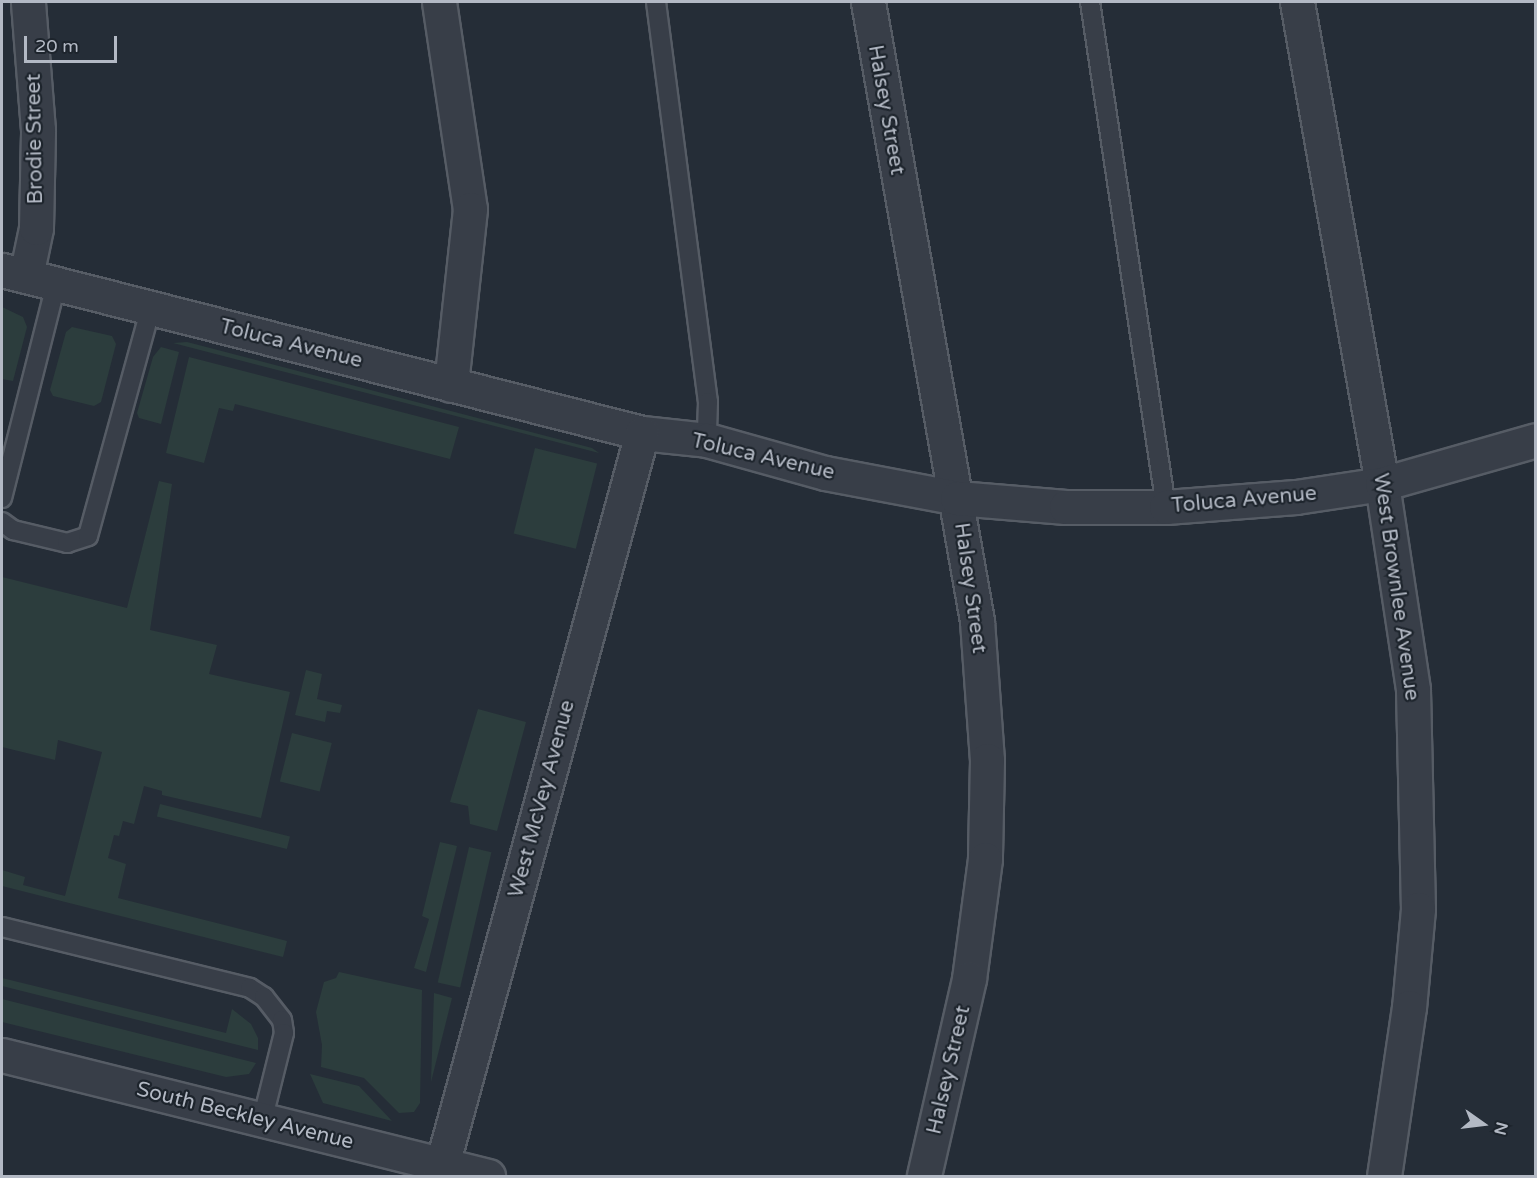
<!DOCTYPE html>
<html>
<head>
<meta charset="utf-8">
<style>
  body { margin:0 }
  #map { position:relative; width:1537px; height:1178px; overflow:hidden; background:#252d37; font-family:"Varela Round",sans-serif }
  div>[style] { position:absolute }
  .green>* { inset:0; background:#2c3d3d; transform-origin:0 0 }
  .roads { filter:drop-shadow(2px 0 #565c65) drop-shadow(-2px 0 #565c65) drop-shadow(0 2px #565c65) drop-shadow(0 -2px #565c65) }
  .service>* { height:18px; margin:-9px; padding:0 9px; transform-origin:9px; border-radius:9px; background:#383e48 }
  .minor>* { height:33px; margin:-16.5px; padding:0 16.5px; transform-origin:16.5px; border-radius:16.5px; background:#383e48 }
  .tertiary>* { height:33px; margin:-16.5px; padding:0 16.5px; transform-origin:16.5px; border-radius:16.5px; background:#383e48 }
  span { translate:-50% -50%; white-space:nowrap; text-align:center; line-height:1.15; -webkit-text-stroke:4.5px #1d242c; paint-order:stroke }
  .street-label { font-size:21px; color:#b3b9c4 }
  .frame { position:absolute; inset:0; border:3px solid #b3b9c4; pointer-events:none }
  .north { position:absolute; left:1453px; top:1094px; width:60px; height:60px; -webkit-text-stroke:4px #1d242c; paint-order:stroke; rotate:104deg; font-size:16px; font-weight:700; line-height:24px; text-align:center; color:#b3b9c4 }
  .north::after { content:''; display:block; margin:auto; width:21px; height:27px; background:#b3b9c4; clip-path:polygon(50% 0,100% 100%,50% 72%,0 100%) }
  .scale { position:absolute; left:24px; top:36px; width:93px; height:27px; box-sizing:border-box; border:3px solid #b3b9c4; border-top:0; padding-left:8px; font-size:18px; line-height:21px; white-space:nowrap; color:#b3b9c4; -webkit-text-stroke:4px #1d242c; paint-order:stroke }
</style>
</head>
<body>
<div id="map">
  <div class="green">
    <div style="clip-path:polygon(2px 307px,23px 317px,27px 327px,13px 381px,2px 379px)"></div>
    <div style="clip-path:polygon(72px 327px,112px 336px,116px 344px,101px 402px,94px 406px,53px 396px,50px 390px,66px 332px)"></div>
    <div style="clip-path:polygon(187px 342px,592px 448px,599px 453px,173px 343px)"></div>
    <div style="clip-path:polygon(161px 347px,179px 352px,161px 424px,139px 418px,137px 413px,153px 357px)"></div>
    <div style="clip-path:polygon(189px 357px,459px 427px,450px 459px,235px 404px,233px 411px,219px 408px,204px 463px,166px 453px)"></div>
    <div style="left:535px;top:448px;width:64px;height:88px;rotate:14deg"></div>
    <div style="clip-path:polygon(159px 481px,172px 484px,150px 630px,217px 645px,209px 674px,290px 692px,261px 818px,162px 795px,162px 791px,144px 786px,134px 824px,123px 821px,119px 836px,114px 835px,108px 858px,126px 864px,118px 898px,287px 941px,283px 957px,2px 886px,2px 870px,25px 877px,23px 885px,65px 896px,102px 752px,58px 740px,55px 760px,2px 747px,2px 577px,127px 608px)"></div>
    <div style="clip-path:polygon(306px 670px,322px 674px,317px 699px,342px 705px,340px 713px,327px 711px,325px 722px,295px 715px)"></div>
    <div style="clip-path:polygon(478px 709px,526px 722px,497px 831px,470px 824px,468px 806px,450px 802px)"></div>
    <div style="left:292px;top:733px;width:41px;height:50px;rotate:14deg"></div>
    <div style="left:160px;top:804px;width:134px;height:13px;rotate:14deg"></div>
    <div style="clip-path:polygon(440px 842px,457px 846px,426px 972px,414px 968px,429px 919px,422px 916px)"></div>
    <div style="left:469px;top:847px;width:23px;height:139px;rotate:13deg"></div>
    <div style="clip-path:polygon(339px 972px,422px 990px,420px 1103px,414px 1112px,399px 1113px,364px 1078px,321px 1067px,322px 1045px,316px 1012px,324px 982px,336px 978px)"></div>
    <div style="clip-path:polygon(2px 978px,226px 1033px,232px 1009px,251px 1024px,258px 1038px,258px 1050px,2px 986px)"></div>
    <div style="clip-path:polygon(434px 993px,452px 998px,431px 1082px)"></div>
    <div style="clip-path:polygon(2px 999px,256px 1063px,249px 1074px,226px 1077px,2px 1022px)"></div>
    <div style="clip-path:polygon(310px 1074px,359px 1086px,392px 1121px,323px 1103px)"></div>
  </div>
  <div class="roads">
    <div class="service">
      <div style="left:656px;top:2px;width:403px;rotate:82.6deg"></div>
      <div style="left:708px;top:402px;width:38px;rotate:92deg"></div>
      <div style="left:1090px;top:2px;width:511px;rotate:81.44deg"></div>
      <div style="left:2px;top:498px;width:221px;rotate:-75.8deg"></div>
      <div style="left:2px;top:522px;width:14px;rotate:36deg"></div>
      <div style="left:13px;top:530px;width:56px;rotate:13.5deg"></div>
      <div style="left:67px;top:543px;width:22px;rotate:-18deg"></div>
      <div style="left:88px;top:536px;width:237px;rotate:-74.6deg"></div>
      <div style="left:2px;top:927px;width:255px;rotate:13.8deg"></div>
      <div style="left:250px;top:988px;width:17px;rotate:33deg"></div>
      <div style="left:264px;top:997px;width:29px;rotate:52deg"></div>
      <div style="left:282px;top:1020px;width:13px;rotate:81deg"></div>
      <div style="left:284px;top:1033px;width:91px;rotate:104deg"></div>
    </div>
    <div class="minor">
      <div style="left:439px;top:2px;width:209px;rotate:81.5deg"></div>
      <div style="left:470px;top:209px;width:177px;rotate:96.2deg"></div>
      <div style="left:868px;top:2px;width:629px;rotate:80.01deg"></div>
      <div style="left:977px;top:621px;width:139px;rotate:85.9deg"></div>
      <div style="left:987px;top:760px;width:99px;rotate:91.2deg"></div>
      <div style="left:985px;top:859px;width:121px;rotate:97.6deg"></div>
      <div style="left:969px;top:979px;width:202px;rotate:102.9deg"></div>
      <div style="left:1297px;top:2px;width:489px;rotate:80deg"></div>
      <div style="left:1382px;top:484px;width:208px;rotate:81.4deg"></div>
      <div style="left:1413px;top:690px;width:219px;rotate:88.7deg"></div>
      <div style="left:1418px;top:909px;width:98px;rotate:95.2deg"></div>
      <div style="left:1409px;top:1007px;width:171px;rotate:98.4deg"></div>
      <div style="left:26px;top:276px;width:49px;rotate:-78.2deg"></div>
      <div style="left:36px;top:228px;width:98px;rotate:-88.8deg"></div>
      <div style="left:38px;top:130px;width:128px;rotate:-94.5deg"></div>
    </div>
    <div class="tertiary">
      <div style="left:2px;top:270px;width:660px;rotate:14.29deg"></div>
      <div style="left:642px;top:433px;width:65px;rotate:6.1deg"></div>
      <div style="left:707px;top:440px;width:123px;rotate:15.6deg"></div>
      <div style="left:825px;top:473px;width:134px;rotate:10.7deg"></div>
      <div style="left:957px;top:498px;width:109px;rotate:4.7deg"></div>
      <div style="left:1066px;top:507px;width:100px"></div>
      <div style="left:1166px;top:507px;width:130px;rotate:-4.4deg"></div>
      <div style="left:1296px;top:497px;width:87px;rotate:-8.6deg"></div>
      <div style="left:1382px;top:484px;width:160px;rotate:-15.9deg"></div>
      <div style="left:2px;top:1055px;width:501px;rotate:13.98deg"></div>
      <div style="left:439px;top:1176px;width:770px;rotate:-74.72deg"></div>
    </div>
  </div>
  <div class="street-label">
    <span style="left:886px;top:110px;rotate:80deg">Halsey Street</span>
    <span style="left:35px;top:139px;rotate:-91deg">Brodie Street</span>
    <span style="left:291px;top:344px;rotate:14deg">Toluca Avenue</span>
    <span style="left:763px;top:457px;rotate:13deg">Toluca Avenue</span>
    <span style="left:1244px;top:500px;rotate:-5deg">Toluca Avenue</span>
    <span style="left:1396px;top:587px;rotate:82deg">West Brownlee Avenue</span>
    <span style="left:970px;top:588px;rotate:82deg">Halsey Street</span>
    <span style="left:542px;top:799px;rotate:-75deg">West McVey Avenue</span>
    <span style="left:949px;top:1070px;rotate:-77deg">Halsey Street</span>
    <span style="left:245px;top:1116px;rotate:14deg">South Beckley Avenue</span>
  </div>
  <div class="frame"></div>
  <div class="north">N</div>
  <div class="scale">20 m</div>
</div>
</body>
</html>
